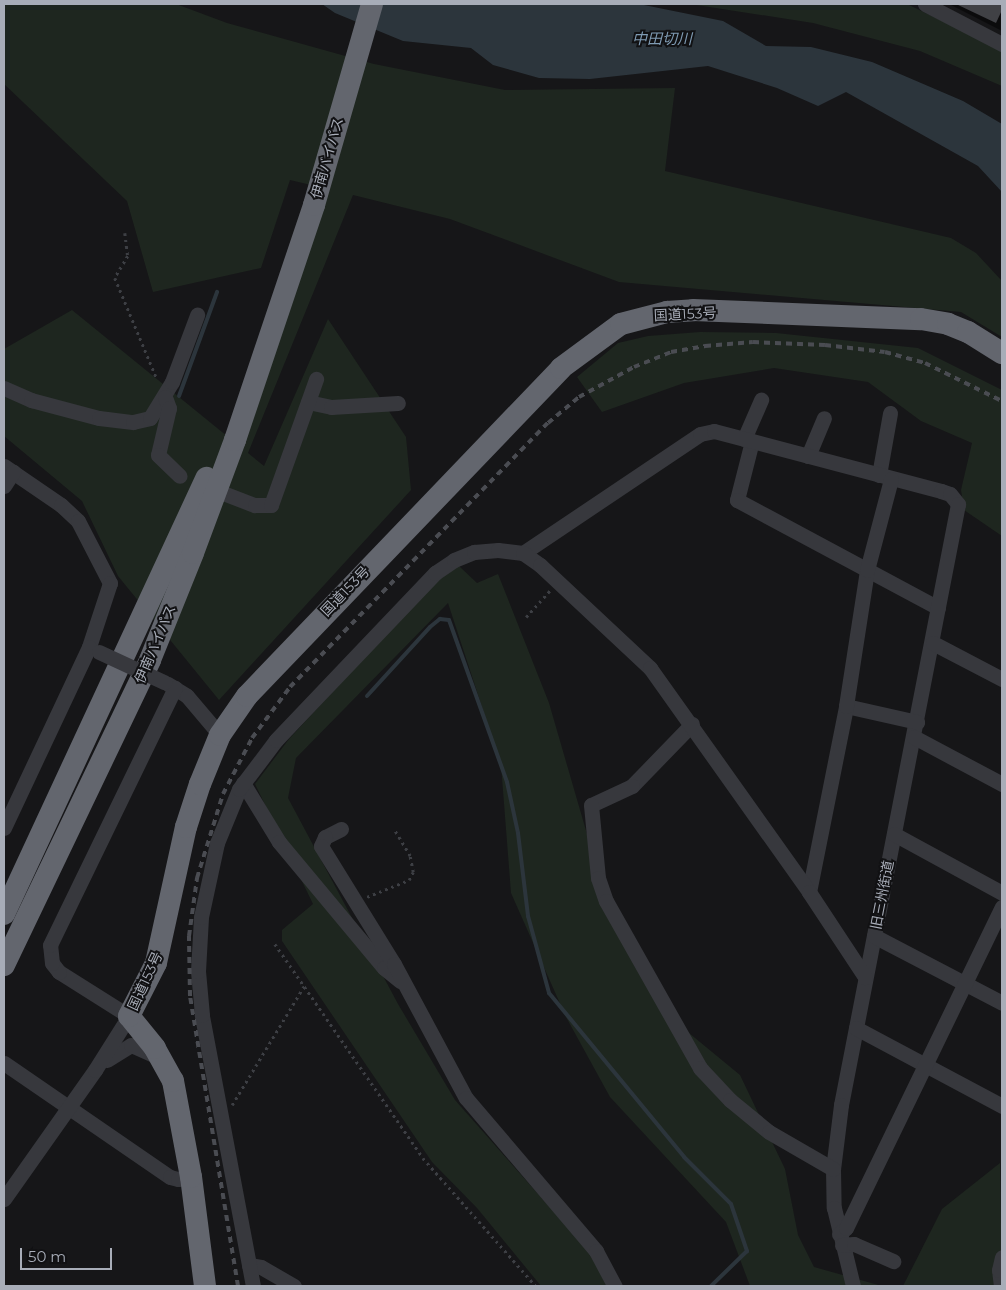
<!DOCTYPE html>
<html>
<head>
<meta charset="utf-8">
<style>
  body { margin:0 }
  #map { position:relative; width:1006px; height:1290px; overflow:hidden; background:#161618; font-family:Montserrat,"Noto Sans JP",sans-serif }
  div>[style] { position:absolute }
  .green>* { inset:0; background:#1e261f }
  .water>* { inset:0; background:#2c353c }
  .shadow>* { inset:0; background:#0007 }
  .stream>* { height:4px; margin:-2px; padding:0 2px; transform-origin:2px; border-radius:2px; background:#2c353c }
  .building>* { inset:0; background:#404145 }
  .path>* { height:2.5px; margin-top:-1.25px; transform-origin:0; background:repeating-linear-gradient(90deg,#3d3f44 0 2.5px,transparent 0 6.5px) }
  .minor>* { height:15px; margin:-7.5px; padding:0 7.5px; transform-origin:7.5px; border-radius:7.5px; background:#37383d }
  .highway>* { height:22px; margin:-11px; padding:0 11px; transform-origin:11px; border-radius:11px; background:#63666e }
  .rail>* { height:4px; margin-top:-2px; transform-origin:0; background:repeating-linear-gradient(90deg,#4a4c52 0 6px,transparent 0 11px) }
  .minor-bridge>* { height:15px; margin:-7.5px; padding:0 7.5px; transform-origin:7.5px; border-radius:7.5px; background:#37383d }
  span { translate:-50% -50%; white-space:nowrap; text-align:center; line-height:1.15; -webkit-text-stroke:4px #111113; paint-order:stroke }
  .street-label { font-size:14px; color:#a8adb8 }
  .water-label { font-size:15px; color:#7f9bb3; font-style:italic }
  .frame { position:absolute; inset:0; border:5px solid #a8adb8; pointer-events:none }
  .scale { position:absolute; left:20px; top:1248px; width:92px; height:22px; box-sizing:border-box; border:2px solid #a8adb8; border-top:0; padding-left:6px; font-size:15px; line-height:18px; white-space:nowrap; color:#a8adb8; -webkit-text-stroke:4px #111113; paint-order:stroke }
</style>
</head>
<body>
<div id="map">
  <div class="green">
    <div style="clip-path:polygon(4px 4px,176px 4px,227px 23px,374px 64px,505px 90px,675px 88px,665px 171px,951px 238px,976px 253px,1002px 281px,1002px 337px,961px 312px,619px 282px,450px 219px,353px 195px,248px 453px,264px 466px,328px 319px,406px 437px,411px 490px,219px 700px,118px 576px,82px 501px,4px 436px,4px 349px,72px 310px,238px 445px,328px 189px,290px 180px,261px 268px,153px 292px,127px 201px,4px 84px)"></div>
    <div style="clip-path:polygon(690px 4px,907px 4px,1002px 50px,1002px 86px,920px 51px,813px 23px)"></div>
    <div style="clip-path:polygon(700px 332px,776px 333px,918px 348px,1002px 390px,1002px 536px,964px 510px,961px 490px,972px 443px,921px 421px,868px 382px,774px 368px,684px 383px,602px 412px,577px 377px,618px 343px,648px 336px)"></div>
    <div style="clip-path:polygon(459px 566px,477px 583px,498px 574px,549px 703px,614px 927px,672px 1019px,740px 1075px,785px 1169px,798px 1235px,814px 1267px,882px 1286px,750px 1286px,726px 1222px,610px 1097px,566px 1017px,511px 893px,501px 765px,448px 603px,296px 758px,288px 798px,398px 1004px,455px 1100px,592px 1255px,609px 1286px,541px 1286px,477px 1208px,432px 1162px,282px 941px,282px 930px,313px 904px,255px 784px,289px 739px,435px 582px)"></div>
    <div style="clip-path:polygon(1000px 1163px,1002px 1286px,903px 1286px,942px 1209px)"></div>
  </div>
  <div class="water">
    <div style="clip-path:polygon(322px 4px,639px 4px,723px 21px,766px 46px,811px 47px,872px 62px,963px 101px,1002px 124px,1002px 192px,978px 166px,846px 92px,818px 106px,777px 88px,708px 66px,590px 79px,539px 78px,493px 65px,471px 48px,403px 41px,335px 13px)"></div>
  </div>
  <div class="shadow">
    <div style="clip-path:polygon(950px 4px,1002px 4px,1002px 31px,951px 5px)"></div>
  </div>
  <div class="stream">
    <div style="left:179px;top:396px;width:111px;rotate:-69.9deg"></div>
    <div style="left:367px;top:696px;width:93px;rotate:-47.6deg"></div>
    <div style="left:430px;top:627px;width:13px;rotate:-39deg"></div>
    <div style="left:440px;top:619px;width:9px;rotate:6deg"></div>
    <div style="left:449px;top:620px;width:172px;rotate:70.3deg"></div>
    <div style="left:507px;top:782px;width:52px;rotate:77.8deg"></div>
    <div style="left:518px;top:833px;width:84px;rotate:83.1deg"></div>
    <div style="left:528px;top:916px;width:80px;rotate:74.7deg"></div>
    <div style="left:549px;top:993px;width:212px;rotate:50.5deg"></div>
    <div style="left:684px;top:1157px;width:66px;rotate:45deg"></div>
    <div style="left:731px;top:1204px;width:50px;rotate:71.2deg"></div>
    <div style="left:747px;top:1251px;width:50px;rotate:135.8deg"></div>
  </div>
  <div class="building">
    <div style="clip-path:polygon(956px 4px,1002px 4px,1002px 10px,996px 23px)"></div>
  </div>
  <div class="path">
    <div style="left:125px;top:233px;width:23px;rotate:83deg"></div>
    <div style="left:128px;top:256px;width:26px;rotate:121deg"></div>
    <div style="left:115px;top:278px;width:109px;rotate:67.4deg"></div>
    <div style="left:526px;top:617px;width:36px;rotate:-48deg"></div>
    <div style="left:367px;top:897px;width:45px;rotate:-22deg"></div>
    <div style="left:409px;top:880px;width:9px;rotate:-63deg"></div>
    <div style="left:413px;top:872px;width:16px;rotate:-101deg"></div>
    <div style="left:410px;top:856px;width:29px;rotate:-121deg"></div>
    <div style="left:275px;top:944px;width:260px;rotate:55.3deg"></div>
    <div style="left:423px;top:1158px;width:171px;rotate:48.6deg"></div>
    <div style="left:232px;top:1105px;width:139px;rotate:-58.8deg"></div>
  </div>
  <div class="minor">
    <div style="left:925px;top:4px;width:87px;rotate:27.5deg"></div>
    <div style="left:4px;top:388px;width:30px;rotate:24deg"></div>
    <div style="left:31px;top:400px;width:70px;rotate:14.8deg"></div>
    <div style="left:99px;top:418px;width:34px;rotate:7deg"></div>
    <div style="left:133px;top:422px;width:17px;rotate:-13deg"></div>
    <div style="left:150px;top:418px;width:42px;rotate:-58.6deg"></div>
    <div style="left:172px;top:382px;width:72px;rotate:-69.5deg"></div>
    <div style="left:165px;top:397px;width:12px;rotate:70deg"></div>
    <div style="left:169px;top:408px;width:48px;rotate:103.2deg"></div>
    <div style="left:158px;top:455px;width:30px;rotate:44deg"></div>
    <div style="left:308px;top:402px;width:24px;rotate:12deg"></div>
    <div style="left:331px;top:407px;width:67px;rotate:-3.4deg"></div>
    <div style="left:744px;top:439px;width:43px;rotate:-66.4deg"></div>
    <div style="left:752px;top:441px;width:61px;rotate:104.3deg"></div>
    <div style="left:737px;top:500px;width:228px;rotate:28.2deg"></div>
    <div style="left:808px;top:456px;width:41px;rotate:-67.2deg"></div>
    <div style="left:4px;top:466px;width:69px;rotate:34.4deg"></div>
    <div style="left:61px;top:505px;width:23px;rotate:43deg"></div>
    <div style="left:78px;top:521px;width:70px;rotate:62.7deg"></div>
    <div style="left:110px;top:583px;width:67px;rotate:108.2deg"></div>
    <div style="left:89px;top:647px;width:200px;rotate:115.2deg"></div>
    <div style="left:879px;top:475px;width:63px;rotate:-79.9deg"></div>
    <div style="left:4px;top:486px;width:17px;rotate:-57deg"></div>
    <div style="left:223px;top:493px;width:34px;rotate:21deg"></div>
    <div style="left:255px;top:505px;width:16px"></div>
    <div style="left:271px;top:505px;width:134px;rotate:-70.3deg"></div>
    <div style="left:523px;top:553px;width:213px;rotate:-33.9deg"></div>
    <div style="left:700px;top:434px;width:14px;rotate:-12deg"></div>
    <div style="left:714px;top:431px;width:235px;rotate:14.8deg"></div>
    <div style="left:941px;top:491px;width:9px;rotate:18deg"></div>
    <div style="left:950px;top:494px;width:13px;rotate:51deg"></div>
    <div style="left:958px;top:504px;width:612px;rotate:101.02deg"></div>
    <div style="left:841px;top:1105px;width:64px;rotate:97.1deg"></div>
    <div style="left:833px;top:1169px;width:39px;rotate:89deg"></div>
    <div style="left:834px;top:1208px;width:80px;rotate:76.3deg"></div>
    <div style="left:933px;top:643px;width:78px;rotate:27.6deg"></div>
    <div style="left:168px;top:684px;width:22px;rotate:32deg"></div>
    <div style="left:187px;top:696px;width:51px;rotate:49.8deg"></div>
    <div style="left:846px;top:706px;width:73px;rotate:12.7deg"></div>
    <div style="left:692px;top:724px;width:86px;rotate:134.1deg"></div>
    <div style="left:632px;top:786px;width:45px;rotate:155.1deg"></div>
    <div style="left:591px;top:805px;width:73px;rotate:84.5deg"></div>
    <div style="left:598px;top:878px;width:24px;rotate:71deg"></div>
    <div style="left:606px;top:901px;width:192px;rotate:60.6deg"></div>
    <div style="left:700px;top:1068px;width:44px;rotate:46.8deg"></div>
    <div style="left:730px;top:1100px;width:50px;rotate:39.4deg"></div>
    <div style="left:769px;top:1132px;width:74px;rotate:30deg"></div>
    <div style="left:914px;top:737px;width:100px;rotate:28.1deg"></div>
    <div style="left:243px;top:783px;width:69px;rotate:58.6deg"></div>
    <div style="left:279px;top:842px;width:164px;rotate:50.2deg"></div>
    <div style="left:384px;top:968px;width:21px;rotate:39deg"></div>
    <div style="left:341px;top:829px;width:18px;rotate:153deg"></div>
    <div style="left:325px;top:837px;width:10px;rotate:114deg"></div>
    <div style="left:321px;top:846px;width:139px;rotate:58.3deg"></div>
    <div style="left:394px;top:964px;width:152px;rotate:61.8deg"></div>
    <div style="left:466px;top:1098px;width:201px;rotate:49.6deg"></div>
    <div style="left:596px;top:1251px;width:40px;rotate:62deg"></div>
    <div style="left:894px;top:834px;width:123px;rotate:28.6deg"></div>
    <div style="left:809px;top:892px;width:190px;rotate:-78.7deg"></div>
    <div style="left:846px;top:706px;width:138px;rotate:-81.2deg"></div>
    <div style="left:867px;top:570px;width:94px;rotate:-75.2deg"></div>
    <div style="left:874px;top:936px;width:144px;rotate:27.6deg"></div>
    <div style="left:856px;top:1028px;width:166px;rotate:28.1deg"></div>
    <div style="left:107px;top:1060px;width:28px;rotate:-32deg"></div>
    <div style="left:131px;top:1045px;width:27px;rotate:24deg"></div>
    <div style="left:4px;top:1063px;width:201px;rotate:34.5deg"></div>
    <div style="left:170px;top:1177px;width:8px;rotate:14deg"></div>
    <div style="left:178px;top:1179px;width:13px;rotate:-9deg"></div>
    <div style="left:4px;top:1199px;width:158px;rotate:-54.8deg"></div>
    <div style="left:95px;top:1070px;width:64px;rotate:-57.8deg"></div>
    <div style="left:129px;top:1016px;width:83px;rotate:-147.8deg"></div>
    <div style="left:59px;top:972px;width:11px;rotate:-128deg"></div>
    <div style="left:52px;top:963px;width:18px;rotate:-96deg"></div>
    <div style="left:50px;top:945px;width:286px;rotate:-64.1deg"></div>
    <div style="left:839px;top:1234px;width:9px;rotate:-41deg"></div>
    <div style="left:846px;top:1228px;width:357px;rotate:-64.1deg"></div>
    <div style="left:842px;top:1245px;width:12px;rotate:-5deg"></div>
    <div style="left:854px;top:1244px;width:43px;rotate:23.6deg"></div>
    <div style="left:249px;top:1265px;width:12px;rotate:9deg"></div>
    <div style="left:261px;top:1267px;width:38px;rotate:30deg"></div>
    <div style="left:253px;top:1286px;width:276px;rotate:-100.7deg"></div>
    <div style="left:202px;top:1015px;width:44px;rotate:-95.2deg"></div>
    <div style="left:198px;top:971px;width:54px;rotate:-86.8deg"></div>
    <div style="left:201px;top:917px;width:76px;rotate:-77.8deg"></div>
    <div style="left:217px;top:843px;width:58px;rotate:-67.8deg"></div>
    <div style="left:239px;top:789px;width:61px;rotate:-52.9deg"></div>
    <div style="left:276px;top:740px;width:231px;rotate:-46.4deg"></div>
    <div style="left:435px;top:573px;width:23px;rotate:-34deg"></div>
    <div style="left:454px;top:560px;width:22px;rotate:-22deg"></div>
    <div style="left:474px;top:552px;width:24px;rotate:-5deg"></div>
    <div style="left:498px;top:550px;width:25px;rotate:7deg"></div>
    <div style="left:523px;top:553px;width:21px;rotate:35deg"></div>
    <div style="left:540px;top:565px;width:151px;rotate:43.1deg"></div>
    <div style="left:650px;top:668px;width:275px;rotate:54.6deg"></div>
    <div style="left:809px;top:892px;width:102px;rotate:56.6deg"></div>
    <div style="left:1001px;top:1286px;width:16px;rotate:-97deg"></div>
    <div style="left:999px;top:1270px;width:13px;rotate:-77deg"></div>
  </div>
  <div class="highway">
    <div style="left:4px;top:914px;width:481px;rotate:-65.1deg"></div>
    <div style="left:4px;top:965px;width:338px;rotate:-64.4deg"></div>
    <div style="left:150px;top:660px;width:115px;rotate:-68.1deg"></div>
    <div style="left:193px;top:553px;width:121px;rotate:-69.6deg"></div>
    <div style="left:235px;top:440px;width:248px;rotate:-71.4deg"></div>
    <div style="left:314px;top:205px;width:209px;rotate:-73.9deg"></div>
    <div style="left:205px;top:1286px;width:110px;rotate:-97.3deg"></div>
    <div style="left:191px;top:1177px;width:98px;rotate:-100.6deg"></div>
    <div style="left:173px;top:1081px;width:38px;rotate:-119deg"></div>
    <div style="left:155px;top:1048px;width:41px;rotate:-129.1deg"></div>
    <div style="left:129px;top:1016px;width:59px;rotate:-63deg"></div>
    <div style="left:156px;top:963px;width:139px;rotate:-77.6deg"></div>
    <div style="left:186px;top:827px;width:45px;rotate:-72deg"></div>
    <div style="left:200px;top:784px;width:53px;rotate:-67.8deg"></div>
    <div style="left:220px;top:735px;width:47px;rotate:-55.3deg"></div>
    <div style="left:247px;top:696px;width:454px;rotate:-46.2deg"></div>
    <div style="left:561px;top:368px;width:74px;rotate:-36.3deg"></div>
    <div style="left:621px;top:324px;width:48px;rotate:-14.6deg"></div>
    <div style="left:667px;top:312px;width:26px;rotate:-4deg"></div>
    <div style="left:693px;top:310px;width:228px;rotate:2.3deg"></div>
    <div style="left:921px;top:319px;width:27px;rotate:10deg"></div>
    <div style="left:948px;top:324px;width:22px;rotate:22deg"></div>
    <div style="left:968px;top:332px;width:40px;rotate:32deg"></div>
  </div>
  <div class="rail">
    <div style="left:238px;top:1286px;width:294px;rotate:-99.4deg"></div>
    <div style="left:190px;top:996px;width:60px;rotate:-91deg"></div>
    <div style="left:189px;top:936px;width:59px;rotate:-82.1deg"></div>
    <div style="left:197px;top:878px;width:88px;rotate:-72.8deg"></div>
    <div style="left:223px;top:794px;width:63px;rotate:-62.6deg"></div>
    <div style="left:252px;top:738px;width:64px;rotate:-53.3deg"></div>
    <div style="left:290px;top:687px;width:369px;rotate:-45.7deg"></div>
    <div style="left:548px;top:423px;width:40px;rotate:-40deg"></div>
    <div style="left:579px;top:397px;width:63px;rotate:-28.6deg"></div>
    <div style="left:634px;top:367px;width:40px;rotate:-22deg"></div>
    <div style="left:671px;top:352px;width:35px;rotate:-10deg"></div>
    <div style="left:705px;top:346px;width:48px;rotate:-4.8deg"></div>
    <div style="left:753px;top:342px;width:72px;rotate:2.4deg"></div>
    <div style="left:825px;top:345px;width:60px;rotate:6.7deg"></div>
    <div style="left:885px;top:352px;width:41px;rotate:15.4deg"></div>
    <div style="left:925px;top:363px;width:86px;rotate:26.3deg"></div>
  </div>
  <div class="minor-bridge">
    <div style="left:99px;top:652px;width:72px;rotate:24.8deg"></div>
  </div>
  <div class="street-label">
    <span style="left:327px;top:158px;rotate:-74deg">伊南バイパス</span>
    <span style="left:685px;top:314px;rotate:-3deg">国道153号</span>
    <span style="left:345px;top:591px;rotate:-46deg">国道153号</span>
    <span style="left:155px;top:644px;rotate:-67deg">伊南バイパス</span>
    <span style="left:882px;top:895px;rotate:-79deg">旧三州街道</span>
    <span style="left:145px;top:981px;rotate:-65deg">国道153号</span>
  </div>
  <div class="water-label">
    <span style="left:662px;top:39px">中田切川</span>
  </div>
  <div class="frame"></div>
  <div class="scale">50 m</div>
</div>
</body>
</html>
